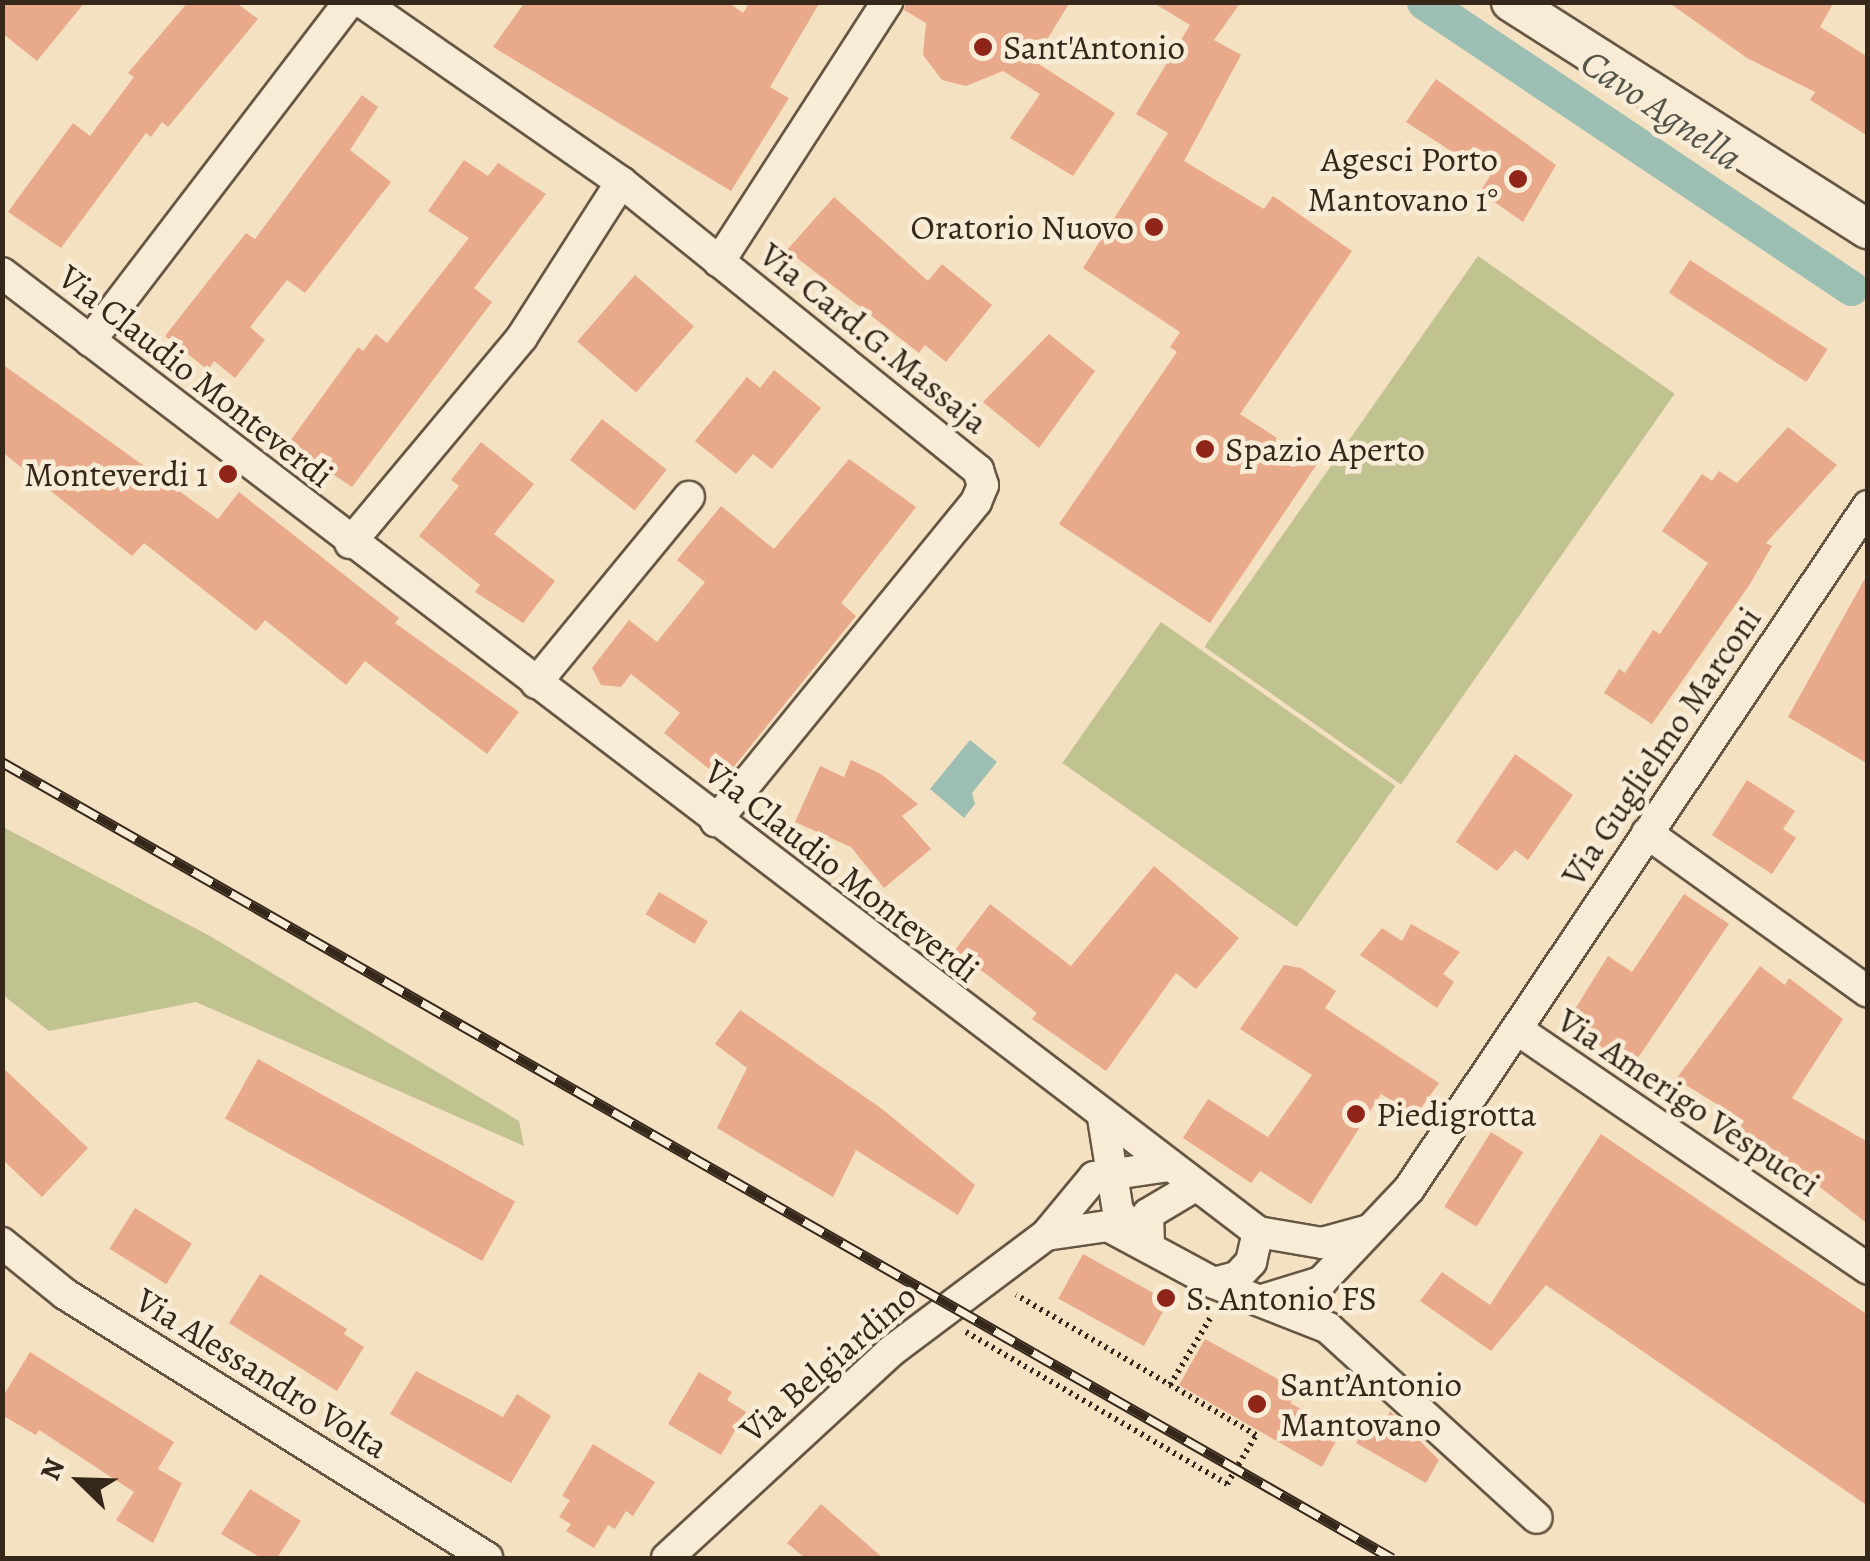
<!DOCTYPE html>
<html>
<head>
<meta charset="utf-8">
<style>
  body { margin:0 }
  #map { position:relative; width:1870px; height:1561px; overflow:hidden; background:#f4e1c1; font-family:Alegreya,serif }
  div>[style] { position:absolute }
  .green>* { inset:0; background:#c0c290; transform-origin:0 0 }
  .water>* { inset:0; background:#9cbeb3 }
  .canal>* { height:35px; margin:-17.5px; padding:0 17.5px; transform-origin:17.5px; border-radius:17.5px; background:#9cbeb3 }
  .building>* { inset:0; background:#e8aa8a; transform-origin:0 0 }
  .path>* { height:6px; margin-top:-3px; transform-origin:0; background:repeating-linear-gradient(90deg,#36271b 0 2.5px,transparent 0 7.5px) }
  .roads { filter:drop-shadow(2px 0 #665644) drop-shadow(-2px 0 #665644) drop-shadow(0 2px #665644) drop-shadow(0 -2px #665644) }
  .minor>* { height:30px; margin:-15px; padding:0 15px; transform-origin:15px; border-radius:15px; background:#f8ecd7 }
  .tertiary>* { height:38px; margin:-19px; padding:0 19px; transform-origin:19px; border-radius:19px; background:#f8ecd7 }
  .rail>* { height:11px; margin-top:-5.5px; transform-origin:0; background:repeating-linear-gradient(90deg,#f8ecd7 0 22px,#36271b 0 44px); box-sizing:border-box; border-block:2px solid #36271b }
  .dots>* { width:28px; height:28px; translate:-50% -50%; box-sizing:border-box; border:5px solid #f8ecd7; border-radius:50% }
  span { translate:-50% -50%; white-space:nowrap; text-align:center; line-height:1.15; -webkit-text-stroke:9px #f8ecd7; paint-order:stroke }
  .poi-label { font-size:35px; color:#36271b }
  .left { translate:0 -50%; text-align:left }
  .right { translate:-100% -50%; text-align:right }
  .street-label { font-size:35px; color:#36271b }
  .water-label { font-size:38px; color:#555449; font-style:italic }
  .frame { position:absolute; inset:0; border:5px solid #36271b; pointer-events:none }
  .north { position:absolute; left:30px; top:1431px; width:100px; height:100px; -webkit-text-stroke:8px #f8ecd7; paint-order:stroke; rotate:293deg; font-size:28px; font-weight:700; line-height:40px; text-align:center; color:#36271b }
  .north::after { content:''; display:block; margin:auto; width:35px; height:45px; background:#36271b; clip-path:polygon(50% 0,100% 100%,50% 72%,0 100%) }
</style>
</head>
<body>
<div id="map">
  <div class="green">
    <div style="left:1478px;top:256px;width:240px;height:477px;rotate:35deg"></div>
    <div style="left:1161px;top:622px;width:286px;height:172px;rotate:35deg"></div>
    <div style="clip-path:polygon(3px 827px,210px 936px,519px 1121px,524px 1146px,196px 1002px,49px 1031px,3px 995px)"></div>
  </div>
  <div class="water">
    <div style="clip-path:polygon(970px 740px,997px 762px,972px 793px,975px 804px,964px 818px,930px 789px)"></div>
  </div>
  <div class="canal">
    <div style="left:1424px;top:2px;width:514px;rotate:33.81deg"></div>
  </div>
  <div class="building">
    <div style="clip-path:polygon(2px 2px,85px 2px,37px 61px,2px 33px)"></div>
    <div style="clip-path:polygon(188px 2px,235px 2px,258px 19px,168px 127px,162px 122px,151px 137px,146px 133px,61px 248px,8px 212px,73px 123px,90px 136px,134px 77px,128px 73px)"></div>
    <div style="clip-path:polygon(525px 2px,728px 2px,743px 13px,750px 2px,820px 2px,770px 87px,789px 98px,731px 191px,493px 47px)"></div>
    <div style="clip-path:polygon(906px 2px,1070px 2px,1034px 61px,1115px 113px,1073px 176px,1010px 138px,1040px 94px,1003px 71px,966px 86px,942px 80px,923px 55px,926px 23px,904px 10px)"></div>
    <div style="clip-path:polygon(1152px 2px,1241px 2px,1214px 40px,1241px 55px,1184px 161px,1264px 209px,1273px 196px,1352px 251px,1240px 414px,1317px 464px,1210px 623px,1059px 524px,1177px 352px,1170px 347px,1180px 332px,1083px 268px,1168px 133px,1136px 114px,1190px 25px)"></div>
    <div style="clip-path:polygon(1668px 2px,1834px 2px,1820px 27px,1868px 57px,1868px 136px,1810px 100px,1815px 92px,1747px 58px)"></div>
    <div style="clip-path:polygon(1436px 79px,1556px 165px,1523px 222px,1480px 192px,1490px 176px,1406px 122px)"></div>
    <div style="clip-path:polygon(362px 95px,378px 107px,350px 150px,391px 182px,305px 293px,287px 280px,250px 327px,265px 340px,235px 378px,214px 361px,208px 370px,165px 336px,246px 233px,255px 239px)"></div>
    <div style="clip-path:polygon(464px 160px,488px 176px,498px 163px,546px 194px,474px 288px,492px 302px,352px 487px,288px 444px,358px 347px,363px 351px,376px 334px,387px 343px,469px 238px,428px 211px)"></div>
    <div style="clip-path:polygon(834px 197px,928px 281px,942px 264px,992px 305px,946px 362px,925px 345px,919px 353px,787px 250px)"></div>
    <div style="left:1690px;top:260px;width:164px;height:39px;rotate:33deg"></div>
    <div style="left:635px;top:275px;width:78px;height:88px;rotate:41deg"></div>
    <div style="clip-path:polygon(1049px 334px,1095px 371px,1039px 448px,983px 402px)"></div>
    <div style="clip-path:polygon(2px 364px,218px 519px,239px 492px,399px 618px,395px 623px,519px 712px,487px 754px,365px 661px,346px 685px,265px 620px,256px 631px,144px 543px,132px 556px,2px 452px)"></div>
    <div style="clip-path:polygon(774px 370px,821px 408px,772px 469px,753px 454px,736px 474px,695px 441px,747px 377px,760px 388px)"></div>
    <div style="left:602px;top:419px;width:82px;height:52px;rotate:38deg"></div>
    <div style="clip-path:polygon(1788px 427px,1837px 465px,1766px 543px,1772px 546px,1750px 584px,1652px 724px,1604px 693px,1619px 669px,1625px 673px,1653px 630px,1660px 634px,1708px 563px,1662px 531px,1702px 474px,1712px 481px,1719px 471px,1737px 483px)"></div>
    <div style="clip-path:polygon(481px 442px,534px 484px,494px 534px,555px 581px,523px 623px,475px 592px,480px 585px,419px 536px,459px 486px,451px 480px)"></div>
    <div style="clip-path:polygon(849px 459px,916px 507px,841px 603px,856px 616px,723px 780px,664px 733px,680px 713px,631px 674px,621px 687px,601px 685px,592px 668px,629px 620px,657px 642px,705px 582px,677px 560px,721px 506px,774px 549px)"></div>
    <div style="clip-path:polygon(1868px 573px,1868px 764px,1788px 717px)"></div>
    <div style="clip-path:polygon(1515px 754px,1573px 795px,1528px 860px,1515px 850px,1497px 871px,1456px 842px)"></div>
    <div style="clip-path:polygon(851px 760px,881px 774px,918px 804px,902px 816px,931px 849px,884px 888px,851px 847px,795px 822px,820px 766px,844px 777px)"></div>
    <div style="clip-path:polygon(1747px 780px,1795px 811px,1783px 829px,1796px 838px,1772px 874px,1712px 835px)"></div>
    <div style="clip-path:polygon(1154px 866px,1239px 938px,1196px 989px,1176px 973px,1106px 1071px,1032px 1019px,1037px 1013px,955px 950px,990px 904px,1071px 966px)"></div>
    <div style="left:659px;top:892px;width:57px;height:26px;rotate:31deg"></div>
    <div style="clip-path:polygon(1684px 894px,1729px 924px,1631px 1068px,1567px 1022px,1608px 956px,1632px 972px)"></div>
    <div style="clip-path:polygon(1411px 924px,1460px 952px,1443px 974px,1454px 982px,1437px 1008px,1360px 955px,1382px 928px,1402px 941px)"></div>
    <div style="clip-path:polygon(1284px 965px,1301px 968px,1336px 991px,1325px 1008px,1439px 1083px,1416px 1115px,1381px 1094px,1311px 1204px,1260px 1171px,1251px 1183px,1183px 1138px,1208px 1099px,1268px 1137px,1312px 1075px,1240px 1029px)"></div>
    <div style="clip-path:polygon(1760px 966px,1785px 985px,1789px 978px,1843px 1019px,1792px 1098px,1868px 1142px,1868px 1224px,1761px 1142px,1754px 1151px,1733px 1138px,1744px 1121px,1676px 1079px)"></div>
    <div style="clip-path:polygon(740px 1010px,882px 1109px,975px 1185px,958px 1215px,856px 1150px,833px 1197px,717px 1128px,747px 1068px,715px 1044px)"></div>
    <div style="left:258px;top:1059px;width:294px;height:68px;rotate:29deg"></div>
    <div style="clip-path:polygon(2px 1067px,88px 1148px,42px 1197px,2px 1159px)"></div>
    <div style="left:1491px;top:1132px;width:38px;height:88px;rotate:32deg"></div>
    <div style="clip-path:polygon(1601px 1134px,1868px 1315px,1868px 1506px,1546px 1285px,1491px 1351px,1420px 1301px,1442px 1272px,1490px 1305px)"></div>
    <div style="left:135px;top:1208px;width:67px;height:48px;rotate:32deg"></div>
    <div style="left:1083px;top:1254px;width:98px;height:51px;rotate:29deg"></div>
    <div style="clip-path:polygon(260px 1274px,347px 1329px,344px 1334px,364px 1347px,337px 1391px,229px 1323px)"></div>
    <div style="clip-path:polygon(1205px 1339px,1298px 1390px,1290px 1403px,1341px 1432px,1322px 1467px,1179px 1385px)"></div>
    <div style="clip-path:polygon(30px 1352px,174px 1442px,158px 1469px,182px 1483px,153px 1543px,116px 1520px,134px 1492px,39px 1430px,36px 1435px,2px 1415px,2px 1398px)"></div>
    <div style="clip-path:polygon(416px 1371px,503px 1417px,517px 1394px,551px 1416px,511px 1483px,390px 1414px)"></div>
    <div style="clip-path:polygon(699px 1372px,732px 1392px,727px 1400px,746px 1412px,721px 1455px,668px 1424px)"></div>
    <div style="clip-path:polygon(1390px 1411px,1439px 1460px,1426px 1483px,1356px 1443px,1371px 1416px,1384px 1423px)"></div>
    <div style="clip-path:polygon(593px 1444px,655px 1482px,633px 1516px,626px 1511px,615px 1529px,608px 1525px,594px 1548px,566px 1531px,571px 1524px,559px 1517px,570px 1500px,562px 1496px)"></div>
    <div style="clip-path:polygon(250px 1489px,301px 1521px,277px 1558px,261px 1558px,221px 1534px)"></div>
    <div style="clip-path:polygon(821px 1504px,883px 1558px,805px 1558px,787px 1543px)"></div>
  </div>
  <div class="path">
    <div style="left:966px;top:1332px;width:302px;rotate:30.2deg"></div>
    <div style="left:1227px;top:1484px;width:57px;rotate:-59.4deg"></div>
    <div style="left:1256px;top:1435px;width:278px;rotate:-149.7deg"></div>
    <div style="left:1170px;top:1385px;width:82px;rotate:-59deg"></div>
  </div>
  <div class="roads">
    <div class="minor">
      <div style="left:362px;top:2px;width:315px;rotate:34.8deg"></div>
      <div style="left:621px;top:182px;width:459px;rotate:38.9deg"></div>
      <div style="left:978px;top:470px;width:16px;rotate:72deg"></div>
      <div style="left:983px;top:485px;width:18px;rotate:112deg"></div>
      <div style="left:976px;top:502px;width:412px;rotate:129.2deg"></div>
      <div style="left:719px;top:262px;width:310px;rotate:-57.1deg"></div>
      <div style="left:2px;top:273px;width:1580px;rotate:37.36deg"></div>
      <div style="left:1258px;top:1232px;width:65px;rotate:9.8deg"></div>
      <div style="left:1322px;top:1243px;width:49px;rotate:-15.5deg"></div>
      <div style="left:90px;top:341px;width:427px;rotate:-52.6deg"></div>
      <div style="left:350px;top:543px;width:268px;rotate:-50.1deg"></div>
      <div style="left:522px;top:337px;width:184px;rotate:-57.4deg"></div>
      <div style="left:536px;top:683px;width:241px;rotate:-50.6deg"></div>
      <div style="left:1647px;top:833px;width:272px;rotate:35.7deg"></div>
      <div style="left:1518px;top:1030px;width:424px;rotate:34.3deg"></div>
      <div style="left:1103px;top:1118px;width:95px;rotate:80.9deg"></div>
      <div style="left:1118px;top:1212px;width:36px;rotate:46deg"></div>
      <div style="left:1046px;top:1235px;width:63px;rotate:-8.3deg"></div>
      <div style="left:1108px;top:1226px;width:120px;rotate:28.3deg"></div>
      <div style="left:1214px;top:1283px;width:123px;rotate:21.5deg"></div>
      <div style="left:1328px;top:1328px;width:282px;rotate:42.3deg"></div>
      <div style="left:2px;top:1243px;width:81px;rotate:39deg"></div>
      <div style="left:65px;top:1294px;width:498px;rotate:32deg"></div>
      <div style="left:1149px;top:1244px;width:30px;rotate:-92deg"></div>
      <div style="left:1148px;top:1214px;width:55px;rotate:-30.8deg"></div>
      <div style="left:1214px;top:1283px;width:24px;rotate:-15deg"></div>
      <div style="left:1237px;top:1277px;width:21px;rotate:-47deg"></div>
      <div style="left:1251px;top:1262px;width:31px;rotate:-77deg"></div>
      <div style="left:1262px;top:1300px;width:62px;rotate:-17deg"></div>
      <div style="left:1321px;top:1282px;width:128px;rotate:-46.6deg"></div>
      <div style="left:1409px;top:1189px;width:823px;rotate:-56.1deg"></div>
      <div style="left:667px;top:1558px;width:304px;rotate:-42.7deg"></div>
      <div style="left:890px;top:1352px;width:195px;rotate:-36.9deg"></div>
      <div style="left:1046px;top:1235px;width:75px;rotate:-50.4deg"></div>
      <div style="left:1094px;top:1177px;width:76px;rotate:-8.3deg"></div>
    </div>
    <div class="tertiary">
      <div style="left:1511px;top:2px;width:423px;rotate:32.5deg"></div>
    </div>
  </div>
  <div class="rail">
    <div style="left:2px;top:762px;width:1602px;rotate:29.8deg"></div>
  </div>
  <div class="dots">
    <div style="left:983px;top:47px;background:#8f2418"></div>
    <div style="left:1518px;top:179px;background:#8f2418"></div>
    <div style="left:1154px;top:227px;background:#8f2418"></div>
    <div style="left:1205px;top:449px;background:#8f2418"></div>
    <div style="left:228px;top:474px;background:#8f2418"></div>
    <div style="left:1356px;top:1114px;background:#8f2418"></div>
    <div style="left:1166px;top:1298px;background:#8f2418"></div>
    <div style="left:1257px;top:1404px;background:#8f2418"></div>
  </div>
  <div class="poi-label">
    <span class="left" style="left:1003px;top:47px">Sant'Antonio</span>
    <span class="right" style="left:1498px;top:179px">Agesci Porto<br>Mantovano 1°</span>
    <span class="right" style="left:1134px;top:227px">Oratorio Nuovo</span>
    <span class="left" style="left:1225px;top:449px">Spazio Aperto</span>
    <span class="right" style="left:208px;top:474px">Monteverdi 1</span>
    <span class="left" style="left:1376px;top:1114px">Piedigrotta</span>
    <span class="left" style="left:1186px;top:1298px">S. Antonio FS</span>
    <span class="left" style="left:1280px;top:1404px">Sant’Antonio<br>Mantovano</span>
  </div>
  <div class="street-label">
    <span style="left:874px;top:338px;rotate:39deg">Via Card.G.Massaja</span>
    <span style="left:196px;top:376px;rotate:38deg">Via Claudio Monteverdi</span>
    <span style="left:1661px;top:746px;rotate:-56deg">Via Guglielmo Marconi</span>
    <span style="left:842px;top:871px;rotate:38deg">Via Claudio Monteverdi</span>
    <span style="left:1689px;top:1102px;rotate:34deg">Via Amerigo Vespucci</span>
    <span style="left:828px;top:1363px;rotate:-41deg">Via Belgiardino</span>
    <span style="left:262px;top:1373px;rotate:32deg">Via Alessandro Volta</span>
  </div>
  <div class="water-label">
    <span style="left:1661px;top:110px;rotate:34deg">Cavo Agnella</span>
  </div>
  <div class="frame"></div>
  <div class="north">N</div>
</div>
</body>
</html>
